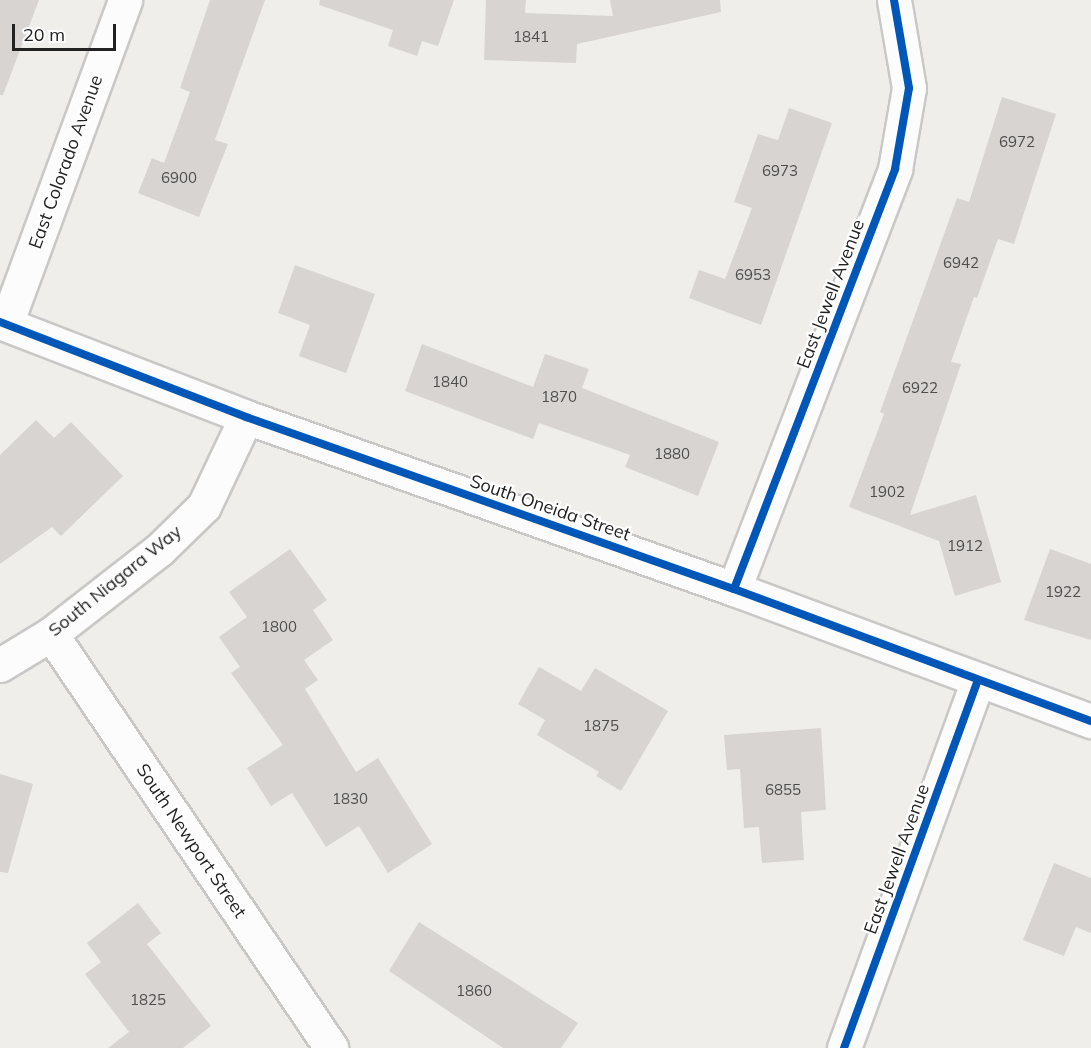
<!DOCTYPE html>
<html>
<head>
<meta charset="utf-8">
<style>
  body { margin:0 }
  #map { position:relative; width:1091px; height:1048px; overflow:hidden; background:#f0eeeb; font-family:Mulish,sans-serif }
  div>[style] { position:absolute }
  .building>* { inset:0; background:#d7d4d2 }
  .roads { filter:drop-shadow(2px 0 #c9c8c7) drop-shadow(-2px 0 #c9c8c7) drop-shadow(0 2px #c9c8c7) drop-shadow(0 -2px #c9c8c7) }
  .minor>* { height:33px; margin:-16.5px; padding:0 16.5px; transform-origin:16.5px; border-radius:16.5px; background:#fdfcfc }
  .tertiary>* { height:33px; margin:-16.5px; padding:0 16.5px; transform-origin:16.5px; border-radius:16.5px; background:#fdfcfc }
  .cycleway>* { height:8px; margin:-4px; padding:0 4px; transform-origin:4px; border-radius:4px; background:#0057b8 }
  span { translate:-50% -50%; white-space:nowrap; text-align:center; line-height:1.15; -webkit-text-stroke:4.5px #fff; paint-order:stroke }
  .number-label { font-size:15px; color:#4f4e4e }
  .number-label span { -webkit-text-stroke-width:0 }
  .street-label { font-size:18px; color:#222 }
  .scale { position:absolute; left:12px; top:24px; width:104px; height:27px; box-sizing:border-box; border:3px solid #222; border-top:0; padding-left:8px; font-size:18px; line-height:21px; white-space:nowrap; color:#222; -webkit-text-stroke:4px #fff; paint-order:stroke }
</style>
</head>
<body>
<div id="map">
  <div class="building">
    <div style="clip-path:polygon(0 0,39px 0,3px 95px,0 95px)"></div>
    <div style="clip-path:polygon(210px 0,265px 0,215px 140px,228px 144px,199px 217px,138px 193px,152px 158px,164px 163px,190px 92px,180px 88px)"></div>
    <div style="clip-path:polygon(320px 0,454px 0,438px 46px,422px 41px,417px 56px,388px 46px,393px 30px,319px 5px)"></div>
    <div style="clip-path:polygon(486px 0,526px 0,525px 13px,613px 16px,610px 0,720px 0,721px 12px,577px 44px,576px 63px,484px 60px)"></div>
    <div style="clip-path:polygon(1002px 97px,1056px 114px,1014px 244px,998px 239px,977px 298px,974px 297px,951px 362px,961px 364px,910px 515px,976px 495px,1001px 582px,955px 596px,939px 541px,849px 507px,884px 414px,880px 412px,957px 198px,969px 202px)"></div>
    <div style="clip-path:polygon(789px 108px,832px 123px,761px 325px,689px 298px,699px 270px,725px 279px,752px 208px,734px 202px,758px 134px,778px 140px)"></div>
    <div style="clip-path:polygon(295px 265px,375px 294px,346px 373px,299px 356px,310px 325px,278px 313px)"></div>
    <div style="clip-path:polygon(422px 344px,533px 387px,545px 354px,589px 369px,582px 388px,719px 442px,698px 496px,625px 467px,630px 455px,539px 423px,533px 439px,405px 391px)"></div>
    <div style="clip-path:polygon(36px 420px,54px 438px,71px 422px,123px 476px,61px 536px,52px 527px,0 564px,0 455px)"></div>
    <div style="clip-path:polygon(290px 549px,327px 600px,313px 610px,333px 640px,304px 660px,318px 680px,305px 689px,356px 772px,378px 758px,432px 844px,388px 873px,359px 826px,326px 847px,292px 793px,271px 806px,247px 768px,283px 745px,231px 673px,240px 667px,219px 637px,247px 617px,229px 592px)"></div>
    <div style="clip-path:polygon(1050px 549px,1091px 564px,1091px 640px,1024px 620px)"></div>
    <div style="clip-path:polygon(539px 667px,581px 691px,595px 668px,668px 711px,621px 791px,596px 776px,599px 772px,537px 735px,545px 720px,518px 704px)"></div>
    <div style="clip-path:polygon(821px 728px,826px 810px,801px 812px,804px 860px,762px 863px,759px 827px,744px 828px,740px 769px,727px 770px,724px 735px)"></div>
    <div style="clip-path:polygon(0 774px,33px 784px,8px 873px,0 872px)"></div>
    <div style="clip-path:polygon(1054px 863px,1091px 878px,1091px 933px,1076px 927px,1064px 956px,1023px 940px)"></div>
    <div style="clip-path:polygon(138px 903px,161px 933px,147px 944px,211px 1026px,183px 1048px,108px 1048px,129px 1032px,85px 974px,101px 962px,87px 943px)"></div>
    <div style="clip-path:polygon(419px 922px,578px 1023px,561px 1048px,503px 1048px,389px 971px)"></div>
  </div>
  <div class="roads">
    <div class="minor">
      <div style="left:6px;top:324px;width:345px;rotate:-69.8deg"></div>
      <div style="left:734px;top:589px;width:450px;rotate:-69deg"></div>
      <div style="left:895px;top:169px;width:82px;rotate:-80.2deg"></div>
      <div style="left:909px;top:88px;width:89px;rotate:-99.7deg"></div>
      <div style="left:51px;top:634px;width:500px;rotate:55.9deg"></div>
      <div style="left:0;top:665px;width:60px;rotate:-31.3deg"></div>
      <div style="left:51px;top:634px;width:137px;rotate:-37.9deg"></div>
      <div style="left:159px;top:550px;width:63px;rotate:-44.4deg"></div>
      <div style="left:204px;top:506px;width:98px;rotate:-64.7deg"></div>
    </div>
    <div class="tertiary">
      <div style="left:0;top:322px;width:264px;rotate:21.1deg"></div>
      <div style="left:246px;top:417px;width:517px;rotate:19.42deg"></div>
      <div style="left:734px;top:589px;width:381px;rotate:20.3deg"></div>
      <div style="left:844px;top:1048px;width:392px;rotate:-70deg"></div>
    </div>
  </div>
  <div class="cycleway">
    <div style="left:0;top:322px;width:264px;rotate:21.1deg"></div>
    <div style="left:246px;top:417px;width:517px;rotate:19.42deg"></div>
    <div style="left:734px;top:589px;width:381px;rotate:20.3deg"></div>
    <div style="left:734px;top:589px;width:450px;rotate:-69deg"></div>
    <div style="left:895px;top:169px;width:82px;rotate:-80.2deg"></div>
    <div style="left:909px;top:88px;width:89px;rotate:-99.7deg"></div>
    <div style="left:844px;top:1048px;width:392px;rotate:-70deg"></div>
  </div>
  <div class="number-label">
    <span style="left:531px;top:37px">1841</span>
    <span style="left:1017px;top:142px">6972</span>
    <span style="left:780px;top:171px">6973</span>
    <span style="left:179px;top:178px">6900</span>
    <span style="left:961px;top:263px">6942</span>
    <span style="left:753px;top:275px">6953</span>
    <span style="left:450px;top:382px">1840</span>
    <span style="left:920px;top:388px">6922</span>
    <span style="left:559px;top:397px">1870</span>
    <span style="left:672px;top:454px">1880</span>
    <span style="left:887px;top:492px">1902</span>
    <span style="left:965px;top:546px">1912</span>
    <span style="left:1063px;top:592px">1922</span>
    <span style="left:279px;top:627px">1800</span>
    <span style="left:601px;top:726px">1875</span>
    <span style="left:783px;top:790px">6855</span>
    <span style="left:350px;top:799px">1830</span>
    <span style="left:474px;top:991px">1860</span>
    <span style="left:148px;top:1000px">1825</span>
  </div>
  <div class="street-label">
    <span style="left:66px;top:162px;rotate:-70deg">East Colorado Avenue</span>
    <span style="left:831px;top:294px;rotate:-69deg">East Jewell Avenue</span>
    <span style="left:550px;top:508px;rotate:19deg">South Oneida Street</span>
    <span style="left:115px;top:581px;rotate:-39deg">South Niagara Way</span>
    <span style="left:191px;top:841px;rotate:56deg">South Newport Street</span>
    <span style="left:897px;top:859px;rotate:-70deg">East Jewell Avenue</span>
  </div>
  <div class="scale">20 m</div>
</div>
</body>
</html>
